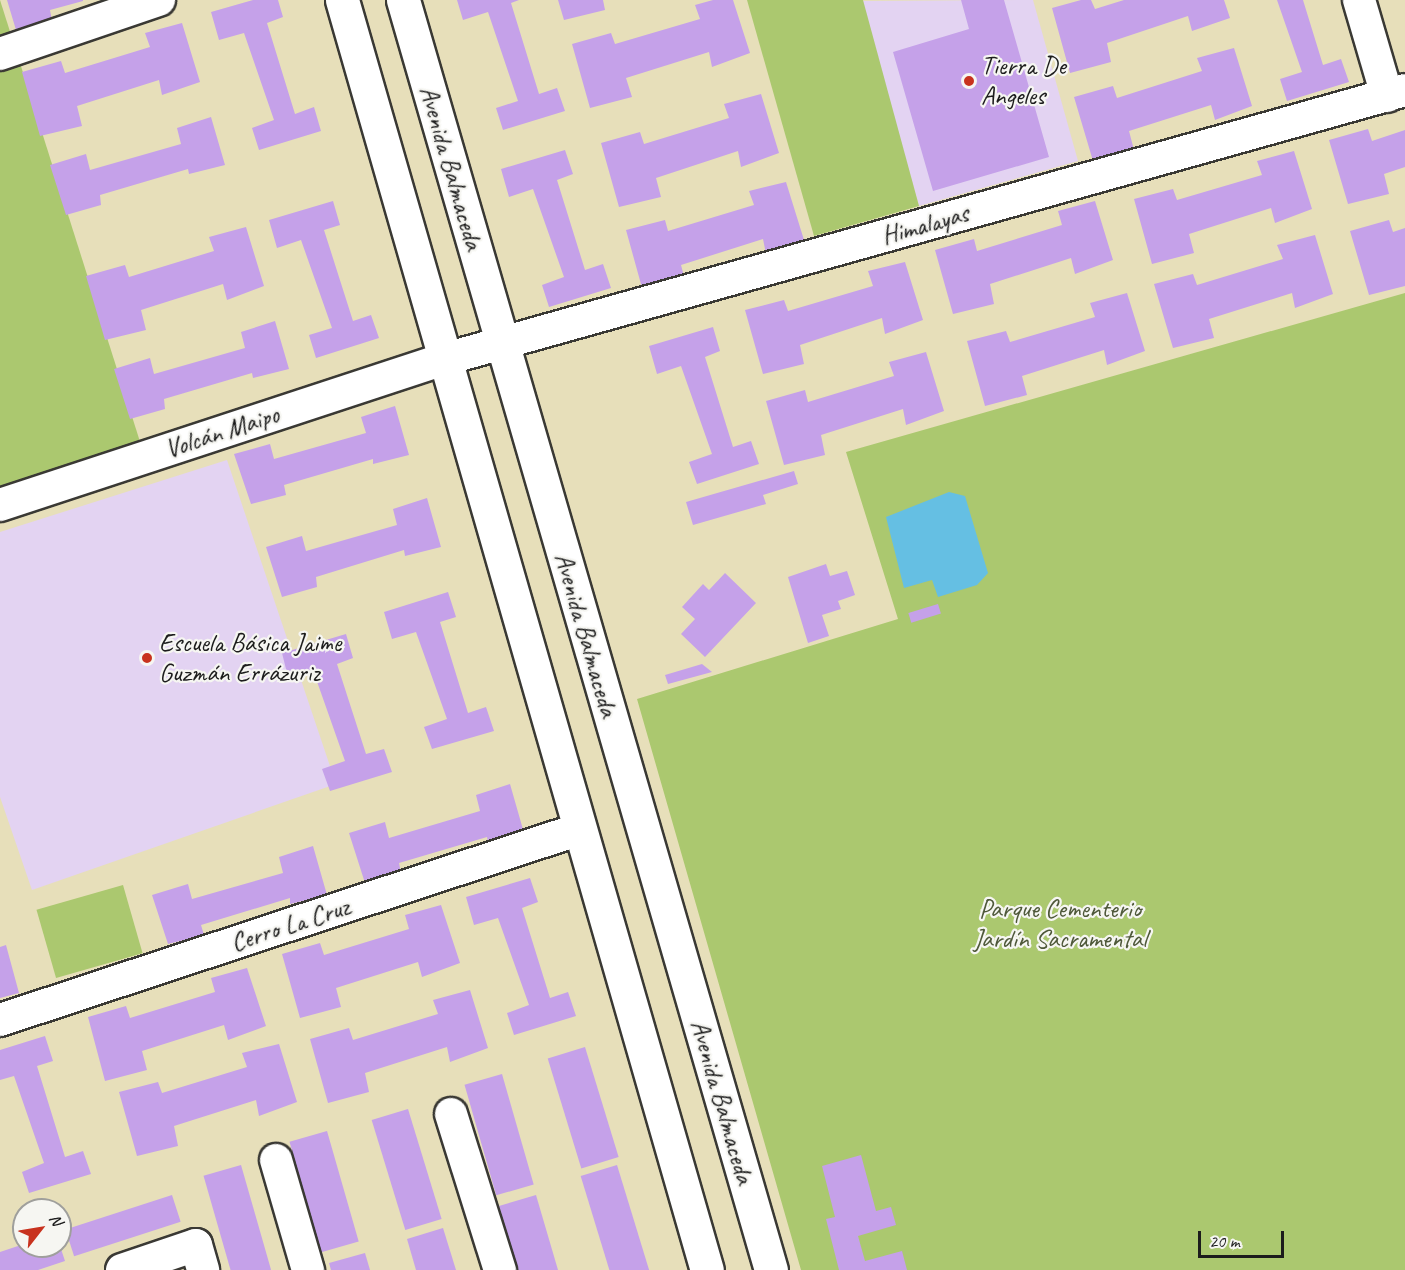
<!DOCTYPE html>
<html>
<head>
<meta charset="utf-8">
<style>
  body { margin:0 }
  #map { position:relative; width:1405px; height:1270px; overflow:hidden; background:#e7dfba; font-family:Caveat,sans-serif }
  div>[style] { position:absolute }
  .built>* { inset:0; background:#e3d3f2 }
  .green>* { inset:0; background:#abc86f; transform-origin:0 0 }
  .water>* { inset:0; background:#65bfe3 }
  .building>* { inset:0; background:#c5a1e9; transform-origin:0 0 }
  .roads { filter:drop-shadow(2px 0 #3a3934) drop-shadow(-2px 0 #3a3934) drop-shadow(0 2px #3a3934) drop-shadow(0 -2px #3a3934) }
  .minor>* { height:32px; margin:-16px; padding:0 16px; transform-origin:16px; border-radius:16px; background:#fff }
  .tertiary>* { height:33px; margin:-16.5px; padding:0 16.5px; transform-origin:16.5px; border-radius:16.5px; background:#fff }
  .dots>* { width:16px; height:16px; translate:-50% -50%; box-sizing:border-box; border:3px solid #f6f6f2; border-radius:50% }
  span { translate:-50% -50%; white-space:nowrap; text-align:center; line-height:1.15; -webkit-text-stroke:4.5px #f6f6f2; paint-order:stroke }
  .poi-label { font-size:26px; color:#1c1c1c }
  .left { translate:0 -50%; text-align:left }
  .street-label { font-size:26px; color:#1c1c1c }
  .park-label { font-size:26px; color:#4e5839 }
  .north { position:absolute; left:12px; top:1198px; width:60px; height:60px; box-sizing:border-box; background:#f6f6f2; border:2px solid #9f9f9c; border-radius:50%; rotate:59deg; font-size:16px; font-weight:700; line-height:24px; text-align:center; color:#1c1c1c }
  .north::after { content:''; display:block; margin:auto; width:21px; height:27px; background:#c8321e; clip-path:polygon(50% 0,100% 100%,50% 72%,0 100%) }
  .scale { position:absolute; left:1198px; top:1231px; width:86px; height:27px; box-sizing:border-box; border:3px solid #1c1c1c; border-top:0; padding-left:8px; font-size:18px; line-height:21px; white-space:nowrap; color:#1c1c1c; -webkit-text-stroke:4px #f6f6f2; paint-order:stroke }
</style>
</head>
<body>
<div id="map">
  <div class="built">
    <div style="clip-path:polygon(1033px 0,1078px 161px,919px 206px,860px 1px)"></div>
    <div style="clip-path:polygon(227px 460px,336px 784px,32px 890px,0 797px,0 532px)"></div>
  </div>
  <div class="green">
    <div style="clip-path:polygon(0 0,142px 448px,0 493px)"></div>
    <div style="clip-path:polygon(747px 0,863px 0,919px 206px,814px 236px)"></div>
    <div style="clip-path:polygon(1405px 293px,1405px 1270px,801px 1270px,637px 699px,898px 619px,846px 452px)"></div>
    <div style="left:123px;top:885px;width:71px;height:90px;rotate:74deg"></div>
  </div>
  <div class="water">
    <div style="clip-path:polygon(949px 492px,965px 496px,988px 573px,977px 585px,938px 597px,932px 580px,904px 588px,886px 517px)"></div>
  </div>
  <div class="building">
    <div style="clip-path:polygon(7px 0,83px 0,83px 1px,50px 10px,52px 21px,16px 30px)"></div>
    <div style="clip-path:polygon(253px 0,278px 0,283px 17px,267px 23px,295px 114px,314px 107px,321px 131px,259px 150px,252px 128px,274px 120px,244px 33px,219px 40px,211px 12px)"></div>
    <div style="clip-path:polygon(457px 0,519px 0,511px 3px,539px 94px,557px 88px,565px 111px,503px 130px,496px 108px,518px 101px,488px 12px,463px 20px)"></div>
    <div style="clip-path:polygon(558px 0,603px 0,605px 10px,564px 20px)"></div>
    <div style="clip-path:polygon(713px 0,733px 0,750px 53px,712px 67px,709px 52px,626px 78px,632px 97px,590px 108px,572px 44px,611px 33px,615px 44px,700px 19px,695px 5px)"></div>
    <div style="clip-path:polygon(961px 0,1004px 0,1049px 157px,933px 191px,893px 52px,969px 29px)"></div>
    <div style="clip-path:polygon(1081px 0,1091px 0,1095px 9px,1124px 0,1224px 0,1230px 18px,1192px 31px,1188px 16px,1107px 43px,1111px 62px,1070px 73px,1052px 8px)"></div>
    <div style="clip-path:polygon(1277px 0,1303px 0,1323px 65px,1341px 59px,1349px 82px,1287px 101px,1280px 79px,1302px 72px)"></div>
    <div style="clip-path:polygon(182px 23px,200px 82px,162px 95px,159px 80px,77px 106px,82px 126px,40px 136px,22px 72px,61px 61px,65px 73px,150px 47px,145px 33px)"></div>
    <div style="clip-path:polygon(1234px 48px,1252px 106px,1215px 120px,1211px 105px,1129px 131px,1134px 150px,1093px 161px,1074px 97px,1113px 86px,1117px 98px,1202px 71px,1197px 58px)"></div>
    <div style="clip-path:polygon(761px 94px,779px 153px,741px 167px,738px 151px,656px 178px,661px 197px,619px 207px,601px 143px,640px 132px,644px 144px,729px 118px,724px 104px)"></div>
    <div style="clip-path:polygon(211px 117px,225px 165px,189px 174px,188px 169px,100px 195px,101px 205px,66px 215px,50px 165px,86px 154px,90px 170px,181px 144px,177px 128px)"></div>
    <div style="clip-path:polygon(1368px 129px,1372px 141px,1405px 130px,1405px 167px,1384px 174px,1389px 194px,1348px 204px,1329px 140px)"></div>
    <div style="clip-path:polygon(565px 150px,573px 174px,557px 180px,585px 270px,603px 264px,611px 288px,549px 307px,542px 285px,564px 277px,533px 189px,509px 197px,501px 169px)"></div>
    <div style="clip-path:polygon(1294px 151px,1312px 209px,1275px 223px,1271px 208px,1189px 234px,1194px 253px,1152px 264px,1134px 199px,1173px 189px,1177px 200px,1262px 175px,1257px 161px)"></div>
    <div style="clip-path:polygon(786px 182px,804px 240px,766px 254px,763px 239px,681px 265px,686px 284px,644px 295px,626px 230px,665px 220px,668px 231px,754px 205px,749px 191px)"></div>
    <div style="clip-path:polygon(333px 201px,340px 225px,324px 230px,353px 321px,371px 315px,379px 338px,316px 358px,309px 335px,332px 328px,301px 240px,277px 248px,269px 220px)"></div>
    <div style="clip-path:polygon(1095px 201px,1113px 260px,1075px 274px,1071px 258px,990px 284px,994px 304px,953px 314px,935px 250px,974px 239px,977px 251px,1062px 225px,1058px 211px)"></div>
    <div style="clip-path:polygon(1389px 220px,1393px 232px,1405px 228px,1405px 286px,1369px 295px,1350px 231px)"></div>
    <div style="clip-path:polygon(246px 227px,264px 286px,227px 300px,223px 284px,141px 310px,146px 330px,105px 340px,86px 276px,125px 265px,129px 277px,214px 251px,209px 237px)"></div>
    <div style="clip-path:polygon(1315px 235px,1333px 294px,1295px 308px,1292px 293px,1209px 319px,1214px 338px,1173px 348px,1154px 284px,1193px 274px,1197px 285px,1283px 259px,1277px 245px)"></div>
    <div style="clip-path:polygon(905px 262px,923px 320px,885px 334px,882px 318px,800px 345px,804px 364px,763px 374px,745px 310px,784px 300px,788px 311px,873px 286px,868px 271px)"></div>
    <div style="clip-path:polygon(1127px 293px,1145px 351px,1107px 365px,1104px 350px,1022px 376px,1027px 395px,985px 406px,967px 341px,1006px 331px,1010px 342px,1095px 317px,1090px 303px)"></div>
    <div style="clip-path:polygon(275px 321px,289px 369px,253px 378px,252px 373px,164px 399px,165px 409px,130px 419px,114px 369px,150px 358px,154px 374px,245px 348px,241px 332px)"></div>
    <div style="clip-path:polygon(713px 327px,720px 351px,705px 357px,733px 447px,751px 441px,759px 464px,697px 484px,689px 462px,712px 454px,681px 366px,657px 374px,649px 346px)"></div>
    <div style="clip-path:polygon(926px 352px,944px 411px,906px 425px,903px 409px,821px 435px,825px 455px,784px 465px,766px 401px,805px 390px,808px 402px,894px 376px,889px 362px)"></div>
    <div style="clip-path:polygon(395px 406px,409px 455px,373px 464px,373px 459px,284px 485px,286px 495px,251px 504px,234px 454px,270px 444px,274px 459px,366px 433px,361px 417px)"></div>
    <div style="clip-path:polygon(794px 471px,798px 484px,763px 495px,766px 504px,693px 525px,686px 502px)"></div>
    <div style="clip-path:polygon(427px 498px,441px 547px,405px 556px,404px 550px,316px 577px,317px 587px,282px 597px,266px 547px,302px 536px,306px 551px,397px 525px,393px 509px)"></div>
    <div style="clip-path:polygon(826px 564px,830px 576px,847px 571px,855px 595px,838px 601px,841px 609px,822px 615px,829px 636px,808px 643px,788px 577px)"></div>
    <div style="clip-path:polygon(725px 573px,756px 603px,705px 657px,681px 634px,695px 619px,682px 607px,703px 584px,709px 590px)"></div>
    <div style="clip-path:polygon(448px 592px,456px 617px,440px 622px,468px 713px,486px 707px,494px 731px,432px 749px,424px 727px,447px 719px,416px 632px,392px 639px,384px 612px)"></div>
    <div style="left:938px;top:604px;width:10px;height:31px;rotate:73deg"></div>
    <div style="clip-path:polygon(346px 634px,353px 658px,337px 664px,366px 754px,384px 749px,392px 772px,330px 791px,322px 769px,345px 761px,314px 673px,289px 681px,282px 653px)"></div>
    <div style="clip-path:polygon(702px 664px,712px 672px,668px 684px,665px 675px)"></div>
    <div style="clip-path:polygon(510px 784px,524px 833px,488px 842px,487px 837px,399px 863px,401px 873px,365px 883px,349px 833px,385px 822px,389px 838px,480px 811px,476px 795px)"></div>
    <div style="clip-path:polygon(313px 846px,327px 895px,290px 904px,290px 898px,201px 925px,204px 935px,168px 944px,152px 895px,188px 884px,192px 899px,283px 873px,279px 857px)"></div>
    <div style="clip-path:polygon(530px 878px,538px 902px,522px 908px,550px 998px,568px 992px,576px 1016px,514px 1035px,507px 1013px,529px 1005px,498px 918px,474px 925px,466px 897px)"></div>
    <div style="clip-path:polygon(441px 905px,460px 963px,422px 977px,418px 962px,336px 988px,341px 1007px,300px 1018px,282px 954px,320px 943px,324px 955px,409px 929px,405px 915px)"></div>
    <div style="clip-path:polygon(6px 945px,19px 993px,0 998px,0 947px)"></div>
    <div style="clip-path:polygon(247px 968px,266px 1026px,228px 1040px,224px 1025px,142px 1051px,147px 1070px,105px 1081px,88px 1017px,126px 1006px,130px 1018px,215px 992px,211px 978px)"></div>
    <div style="clip-path:polygon(470px 990px,488px 1048px,450px 1062px,447px 1047px,365px 1073px,369px 1092px,328px 1103px,310px 1039px,349px 1028px,353px 1040px,438px 1014px,433px 1000px)"></div>
    <div style="clip-path:polygon(45px 1036px,53px 1061px,37px 1066px,65px 1157px,83px 1151px,91px 1174px,29px 1193px,22px 1172px,44px 1163px,14px 1076px,0 1080px,0 1050px)"></div>
    <div style="clip-path:polygon(279px 1044px,297px 1102px,259px 1116px,256px 1100px,174px 1126px,178px 1146px,137px 1156px,119px 1092px,158px 1082px,162px 1093px,247px 1067px,242px 1053px)"></div>
    <div style="left:585px;top:1047px;width:115px;height:39px;rotate:73deg"></div>
    <div style="left:502px;top:1074px;width:115px;height:39px;rotate:74deg"></div>
    <div style="left:408px;top:1109px;width:115px;height:38px;rotate:73deg"></div>
    <div style="left:327px;top:1131px;width:115px;height:39px;rotate:74deg"></div>
    <div style="clip-path:polygon(861px 1155px,876px 1211px,891px 1207px,896px 1225px,858px 1236px,865px 1261px,902px 1251px,907px 1270px,839px 1270px,826px 1219px,835px 1217px,822px 1166px)"></div>
    <div style="left:241px;top:1165px;width:109px;height:39px;rotate:74deg"></div>
    <div style="left:617px;top:1165px;width:110px;height:38px;rotate:73deg"></div>
    <div style="left:172px;top:1195px;width:28px;height:112px;rotate:72deg"></div>
    <div style="clip-path:polygon(536px 1195px,558px 1270px,518px 1270px,499px 1206px)"></div>
    <div style="clip-path:polygon(443px 1228px,456px 1270px,416px 1270px,407px 1239px)"></div>
    <div style="clip-path:polygon(24px 1244px,60px 1246px,65px 1261px,38px 1270px,0 1270px,0 1252px)"></div>
    <div style="clip-path:polygon(365px 1253px,370px 1270px,331px 1270px,329px 1263px)"></div>
  </div>
  <div class="roads">
    <div class="minor">
      <div style="left:1359px;top:0;width:100px;rotate:73.7deg"></div>
      <div style="left:0;top:54px;width:168px;rotate:-18.8deg"></div>
      <div style="left:0;top:505px;width:468px;rotate:-18.2deg"></div>
      <div style="left:445px;top:359px;width:997px;rotate:-15.65deg"></div>
      <div style="left:0;top:1020px;width:611px;rotate:-18.23deg"></div>
      <div style="left:451px;top:1114px;width:164px;rotate:72.6deg"></div>
      <div style="left:276px;top:1160px;width:115px;rotate:73.8deg"></div>
      <div style="left:122px;top:1270px;width:78px;rotate:-18.7deg"></div>
      <div style="left:196px;top:1245px;width:26px;rotate:74deg"></div>
    </div>
    <div class="tertiary">
      <div style="left:342px;top:0;width:1321px;rotate:73.97deg"></div>
      <div style="left:403px;top:0;width:1322px;rotate:73.84deg"></div>
    </div>
  </div>
  <div class="dots">
    <div style="left:969px;top:81px;background:#c8321e"></div>
    <div style="left:147px;top:658px;background:#c8321e"></div>
  </div>
  <div class="poi-label">
    <span class="left" style="left:981px;top:81px">Tierra De<br>Angeles</span>
    <span class="left" style="left:159px;top:658px">Escuela Básica Jaime<br>Guzmán Errázuriz</span>
  </div>
  <div class="street-label">
    <span style="left:451px;top:168px;rotate:74deg">Avenida Balmaceda</span>
    <span style="left:925px;top:225px;rotate:-16deg">Himalayas</span>
    <span style="left:222px;top:432px;rotate:-18deg">Volcán Maipo</span>
    <span style="left:586px;top:635px;rotate:74deg">Avenida Balmaceda</span>
    <span style="left:290px;top:925px;rotate:-18deg">Cerro La Cruz</span>
    <span style="left:722px;top:1102px;rotate:74deg">Avenida Balmaceda</span>
  </div>
  <div class="park-label">
    <span style="left:1060px;top:924px">Parque Cementerio<br>Jardín Sacramental</span>
  </div>
  <div class="north">N</div>
  <div class="scale">20 m</div>
</div>
</body>
</html>
